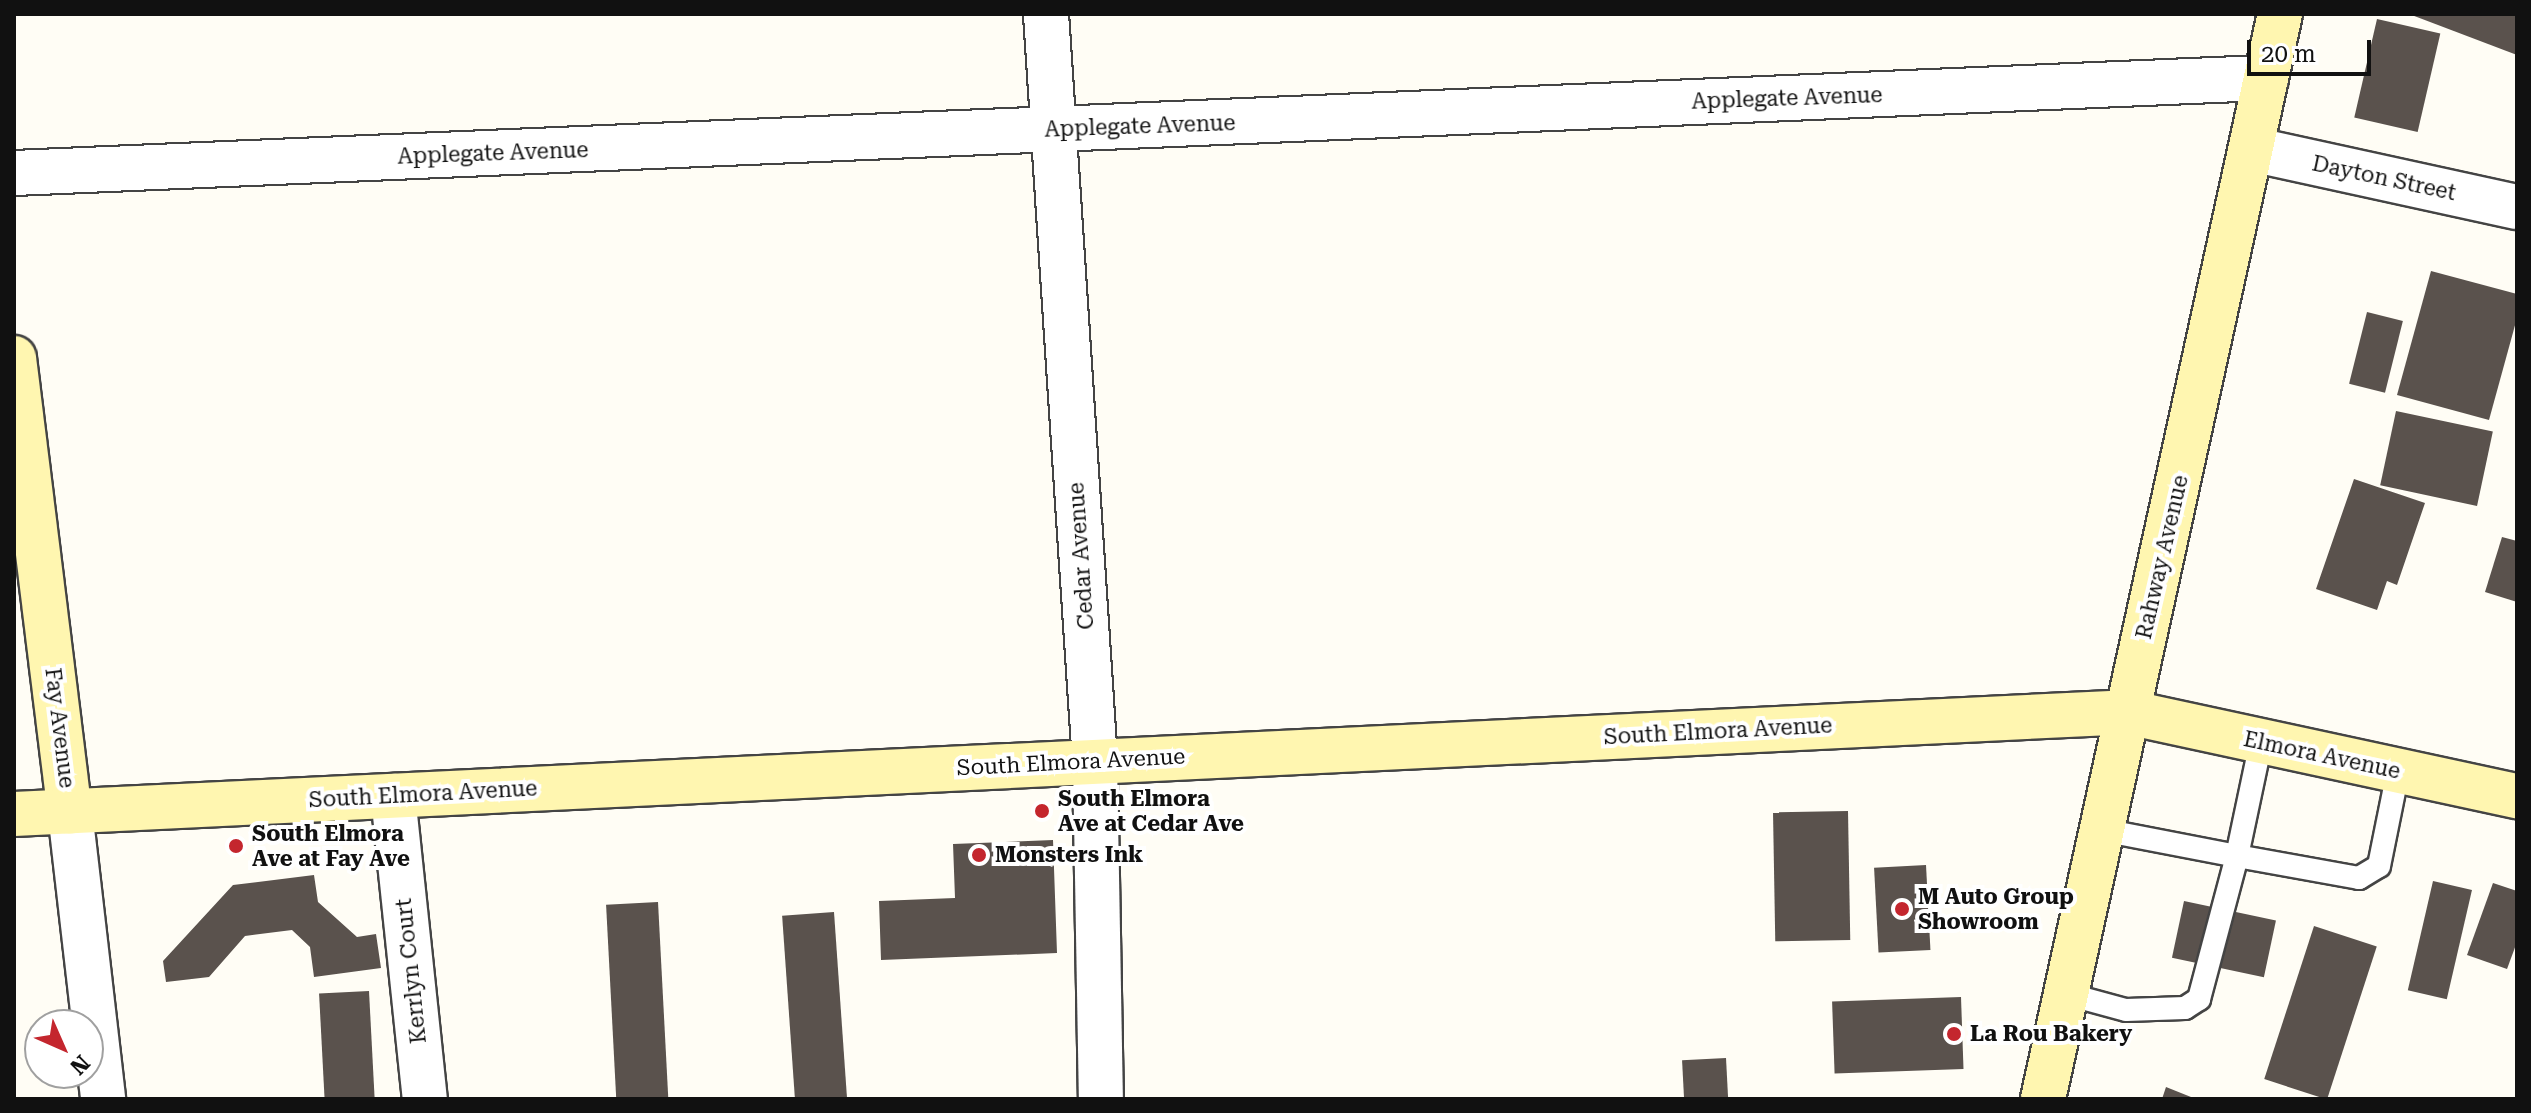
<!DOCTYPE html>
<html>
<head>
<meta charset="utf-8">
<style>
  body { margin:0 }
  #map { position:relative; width:2531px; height:1113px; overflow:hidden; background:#fffdf5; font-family:"Roboto Serif",serif }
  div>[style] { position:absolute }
  .building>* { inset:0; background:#5a524d; transform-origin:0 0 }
  .roads { filter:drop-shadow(2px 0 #444) drop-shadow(-2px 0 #444) drop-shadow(0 2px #444) drop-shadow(0 -2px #444) }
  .lane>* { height:22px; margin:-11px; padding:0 11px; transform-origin:11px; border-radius:11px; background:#fff }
  .street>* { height:44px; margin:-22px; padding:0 22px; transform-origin:22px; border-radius:22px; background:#fff }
  .secondary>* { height:44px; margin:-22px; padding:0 22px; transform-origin:22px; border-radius:22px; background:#fff6b0 }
  .dots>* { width:22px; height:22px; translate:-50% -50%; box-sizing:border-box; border:4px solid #fff; border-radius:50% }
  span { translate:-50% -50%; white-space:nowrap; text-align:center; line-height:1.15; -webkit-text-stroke:8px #fff; paint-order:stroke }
  .street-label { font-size:22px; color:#111 }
  .poi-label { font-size:22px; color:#111; font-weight:700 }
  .left { translate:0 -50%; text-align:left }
  .frame { position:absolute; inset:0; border:16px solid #111; pointer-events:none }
  .north { position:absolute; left:24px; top:1009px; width:80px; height:80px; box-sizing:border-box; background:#fff; border:2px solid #a0a0a0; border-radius:50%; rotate:135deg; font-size:22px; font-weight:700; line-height:32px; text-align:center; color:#111 }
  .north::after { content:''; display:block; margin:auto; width:28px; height:36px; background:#c4262e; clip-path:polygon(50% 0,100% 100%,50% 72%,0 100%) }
  .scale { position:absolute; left:2247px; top:40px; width:124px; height:36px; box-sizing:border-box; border:4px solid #111; border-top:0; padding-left:10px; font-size:24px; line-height:28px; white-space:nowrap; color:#111; -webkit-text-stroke:6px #fff; paint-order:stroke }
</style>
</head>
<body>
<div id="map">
  <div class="building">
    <div style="clip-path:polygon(2409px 14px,2517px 14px,2517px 55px)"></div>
    <div style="left:2377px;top:19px;width:65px;height:101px;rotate:13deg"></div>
    <div style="clip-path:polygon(2431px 271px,2517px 294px,2517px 318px,2489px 420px,2397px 395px)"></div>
    <div style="left:2367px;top:312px;width:37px;height:74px;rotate:14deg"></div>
    <div style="left:2396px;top:411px;width:99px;height:76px;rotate:12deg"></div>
    <div style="clip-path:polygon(2354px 479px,2425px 503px,2397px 585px,2387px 581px,2377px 610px,2316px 589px)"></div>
    <div style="clip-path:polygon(2502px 537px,2517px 541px,2517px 602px,2485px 592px)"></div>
    <div style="left:1848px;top:811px;width:129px;height:75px;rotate:89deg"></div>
    <div style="clip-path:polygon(1053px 840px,1057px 953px,881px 960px,879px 901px,955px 898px,953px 844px)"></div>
    <div style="left:1926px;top:865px;width:85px;height:52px;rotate:87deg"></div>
    <div style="clip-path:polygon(314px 875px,318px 902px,357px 937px,376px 934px,381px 968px,314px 977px,310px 947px,292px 930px,245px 936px,209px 977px,166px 982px,163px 961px,233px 885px)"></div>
    <div style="left:2433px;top:881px;width:40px;height:112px;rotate:13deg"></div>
    <div style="clip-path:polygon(2493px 883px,2517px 891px,2517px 942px,2507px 969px,2467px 955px)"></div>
    <div style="left:2184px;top:901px;width:94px;height:58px;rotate:12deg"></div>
    <div style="left:658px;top:902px;width:197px;height:52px;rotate:87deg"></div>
    <div style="left:834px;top:912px;width:187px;height:52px;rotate:86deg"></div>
    <div style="left:2314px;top:926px;width:66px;height:161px;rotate:18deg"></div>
    <div style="left:369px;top:991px;width:108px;height:50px;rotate:87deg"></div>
    <div style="left:1961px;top:997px;width:72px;height:129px;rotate:88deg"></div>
    <div style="left:1726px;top:1058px;width:41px;height:44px;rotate:87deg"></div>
    <div style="clip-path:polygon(2166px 1087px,2196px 1099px,2162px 1099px)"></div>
  </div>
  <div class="roads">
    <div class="lane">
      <div style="left:2102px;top:830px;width:137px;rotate:10.9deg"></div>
      <div style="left:2237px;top:856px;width:116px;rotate:-78.1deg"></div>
      <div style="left:2067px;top:994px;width:61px;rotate:15.2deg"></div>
      <div style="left:2126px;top:1010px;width:59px;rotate:-1.9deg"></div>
      <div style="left:2185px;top:1008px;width:17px;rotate:-33deg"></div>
      <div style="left:2199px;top:999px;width:148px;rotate:-75.1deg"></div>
      <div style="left:2237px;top:856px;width:124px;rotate:10.2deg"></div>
      <div style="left:2359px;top:878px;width:23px;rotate:-31deg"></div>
      <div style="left:2379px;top:866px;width:96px;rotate:-78.6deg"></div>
    </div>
    <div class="street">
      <div style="left:1046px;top:14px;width:749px;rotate:86.25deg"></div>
      <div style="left:1095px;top:761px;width:338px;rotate:89deg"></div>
      <div style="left:2251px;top:149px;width:272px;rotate:12.3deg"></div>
      <div style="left:14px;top:173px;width:2254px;rotate:-2.42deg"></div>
      <div style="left:393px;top:796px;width:305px;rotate:84deg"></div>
      <div style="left:70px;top:812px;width:289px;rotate:83.4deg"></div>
    </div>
    <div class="secondary">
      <div style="left:14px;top:358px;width:457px;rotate:83deg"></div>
      <div style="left:14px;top:814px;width:2115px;rotate:-2.76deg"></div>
      <div style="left:2127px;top:712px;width:399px;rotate:12.2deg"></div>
      <div style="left:2043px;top:1099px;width:1111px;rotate:-77.68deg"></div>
    </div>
  </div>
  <div class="dots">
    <div style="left:1042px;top:811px;background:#c4262e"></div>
    <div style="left:236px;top:846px;background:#c4262e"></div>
    <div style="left:979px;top:855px;background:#c4262e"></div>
    <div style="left:1902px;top:909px;background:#c4262e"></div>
    <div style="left:1954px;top:1034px;background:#c4262e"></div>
  </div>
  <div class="street-label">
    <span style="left:1787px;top:98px;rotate:-2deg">Applegate Avenue</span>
    <span style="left:1140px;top:126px;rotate:-2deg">Applegate Avenue</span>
    <span style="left:493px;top:153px;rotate:-2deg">Applegate Avenue</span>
    <span style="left:2384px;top:178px;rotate:12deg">Dayton Street</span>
    <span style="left:1081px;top:556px;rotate:-94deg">Cedar Avenue</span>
    <span style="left:2162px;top:557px;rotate:-77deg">Rahway Avenue</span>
    <span style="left:60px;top:728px;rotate:83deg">Fay Avenue</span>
    <span style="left:1718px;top:731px;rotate:-3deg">South Elmora Avenue</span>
    <span style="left:2322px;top:755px;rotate:12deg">Elmora Avenue</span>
    <span style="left:1071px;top:762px;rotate:-3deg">South Elmora Avenue</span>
    <span style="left:423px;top:794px;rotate:-3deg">South Elmora Avenue</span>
    <span style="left:411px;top:971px;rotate:-96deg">Kerrlyn Court</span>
  </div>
  <div class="poi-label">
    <span class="left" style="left:1058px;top:811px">South Elmora<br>Ave at Cedar Ave</span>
    <span class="left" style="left:252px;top:846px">South Elmora<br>Ave at Fay Ave</span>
    <span class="left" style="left:995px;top:855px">Monsters Ink</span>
    <span class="left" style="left:1918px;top:909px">M Auto Group<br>Showroom</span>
    <span class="left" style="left:1970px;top:1034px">La Rou Bakery</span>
  </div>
  <div class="frame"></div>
  <div class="north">N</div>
  <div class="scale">20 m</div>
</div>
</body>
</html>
